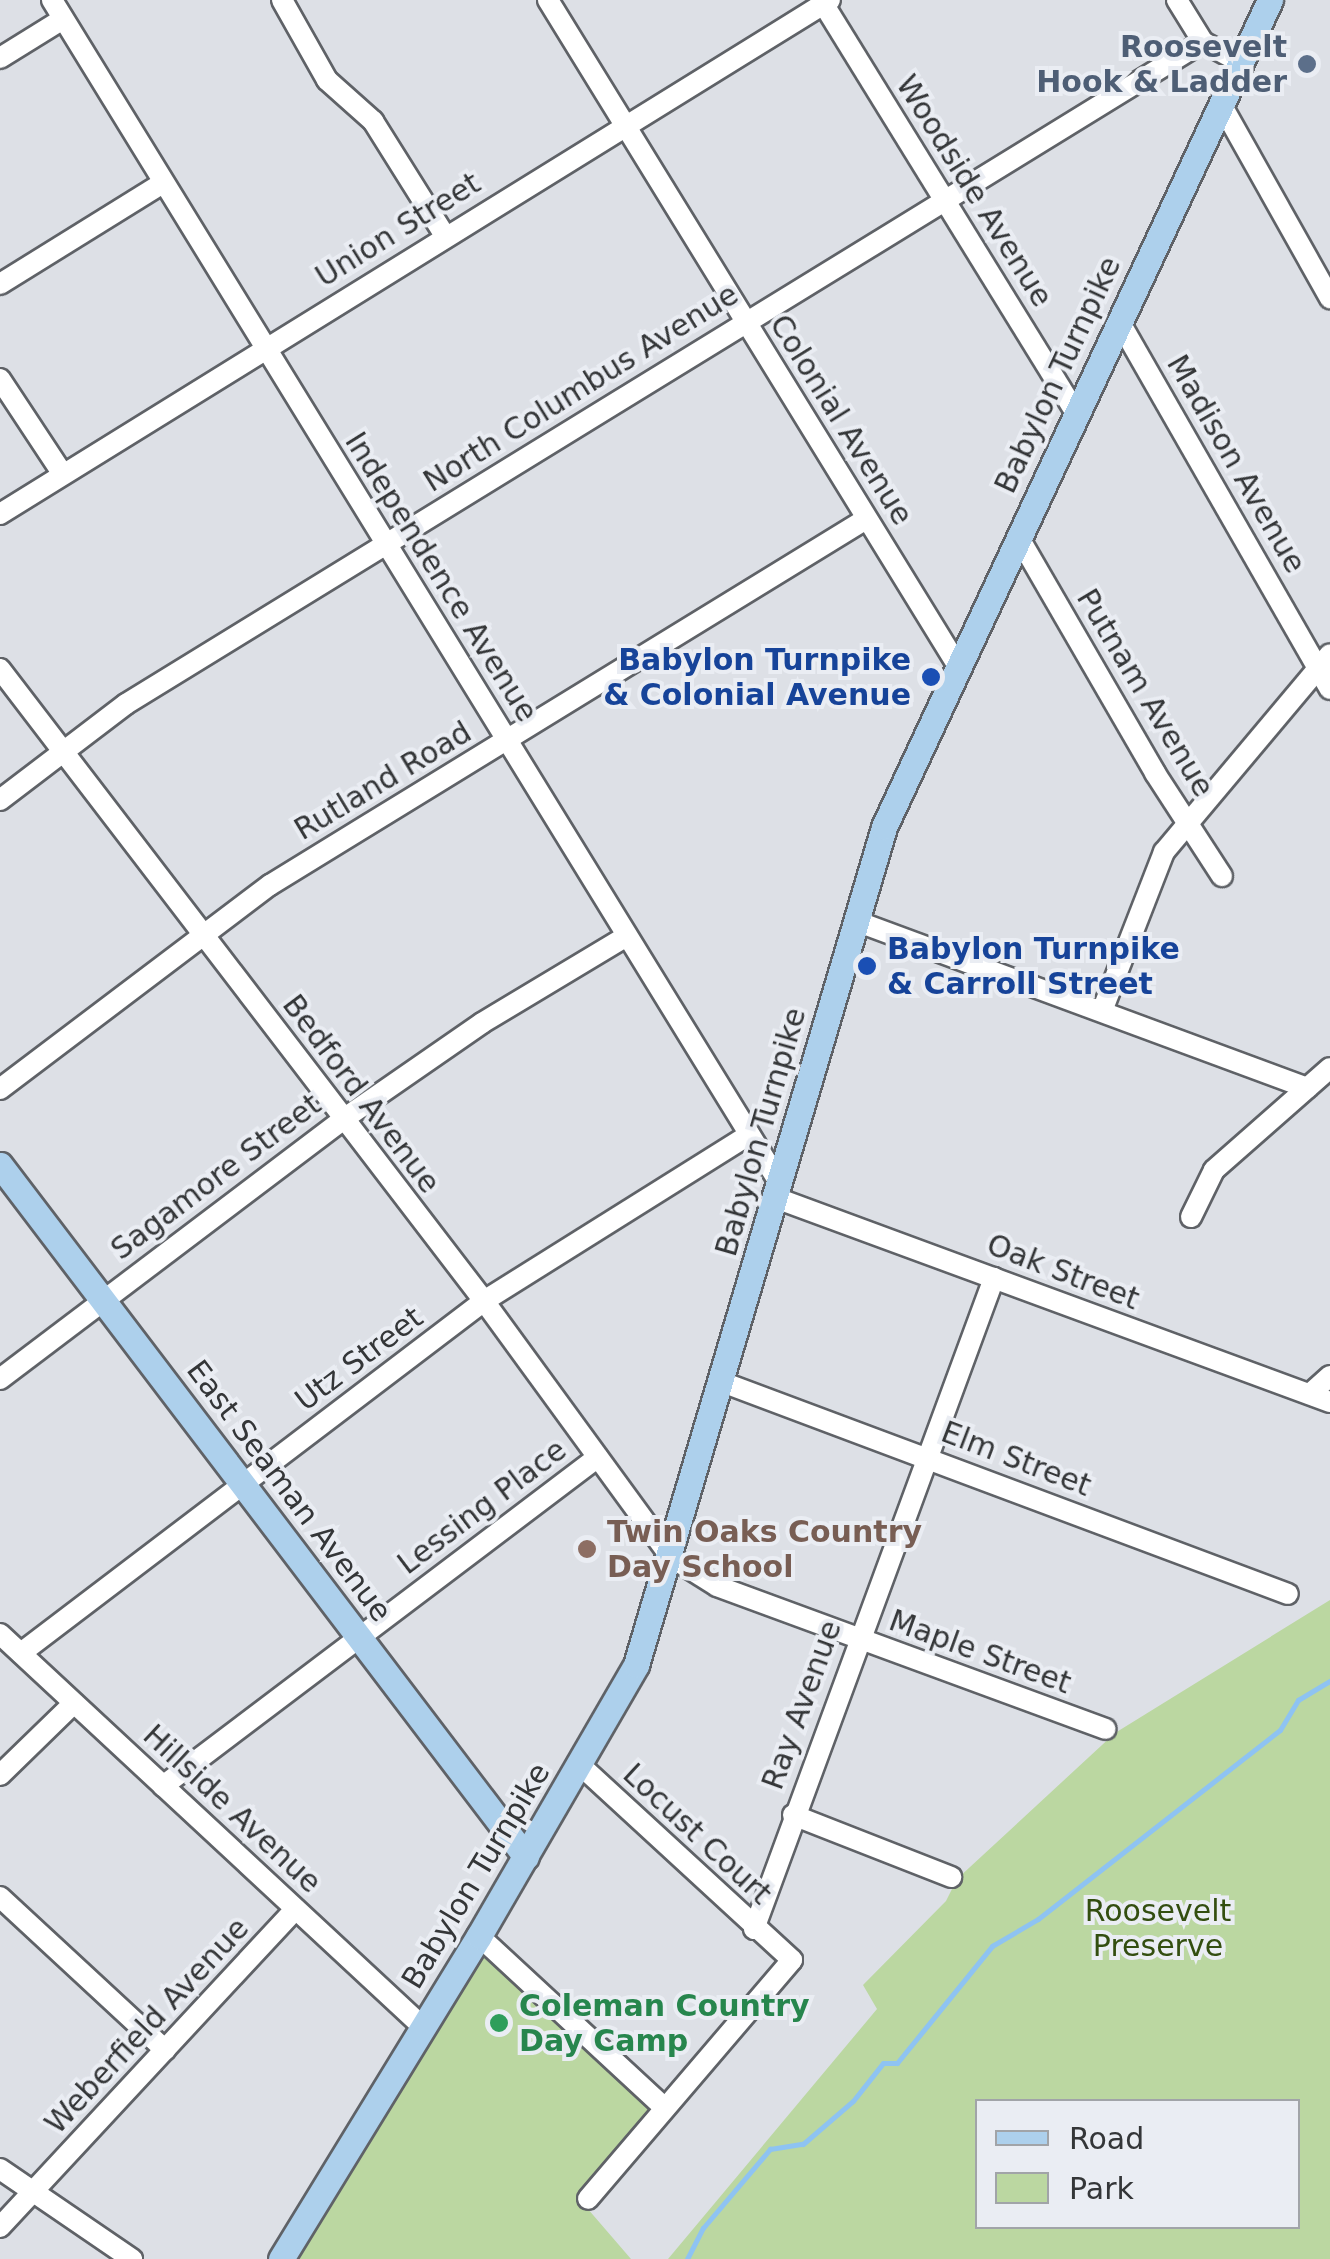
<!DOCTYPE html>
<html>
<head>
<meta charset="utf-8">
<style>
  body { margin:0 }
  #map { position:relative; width:1330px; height:2259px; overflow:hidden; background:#dde0e6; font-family:"DejaVu Sans",sans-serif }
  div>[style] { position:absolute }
  .green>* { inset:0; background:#bbd7a1 }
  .stream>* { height:5px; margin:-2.5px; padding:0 2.5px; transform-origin:2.5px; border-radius:2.5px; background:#8ec3f2 }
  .roads { filter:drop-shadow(2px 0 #5f6267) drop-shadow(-2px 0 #5f6267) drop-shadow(0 2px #5f6267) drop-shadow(0 -2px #5f6267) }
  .minor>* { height:20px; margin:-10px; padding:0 10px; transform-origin:10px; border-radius:10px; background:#fff }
  .major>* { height:25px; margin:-12.5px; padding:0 12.5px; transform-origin:12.5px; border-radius:12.5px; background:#add0ec }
  .dots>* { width:28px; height:28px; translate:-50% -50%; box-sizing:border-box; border:5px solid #eaedf3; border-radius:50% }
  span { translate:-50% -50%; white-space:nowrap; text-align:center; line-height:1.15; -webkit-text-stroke:8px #eaedf3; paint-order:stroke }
  .service-label { font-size:30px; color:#4e5e75; font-weight:700 }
  .right { translate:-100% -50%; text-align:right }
  .street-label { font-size:30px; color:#343638 }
  .transit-label { font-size:30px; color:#164399; font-weight:700 }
  .left { translate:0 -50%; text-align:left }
  .education-label { font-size:30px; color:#785e54; font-weight:700 }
  .park-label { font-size:30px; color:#334e10 }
  .leisure-label { font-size:30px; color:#27864d; font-weight:700 }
  .legend { position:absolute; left:975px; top:2099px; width:325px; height:130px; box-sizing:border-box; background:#eaedf3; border:2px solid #a1a4a8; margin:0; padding:12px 18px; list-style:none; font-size:30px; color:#343638 }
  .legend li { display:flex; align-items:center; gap:20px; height:50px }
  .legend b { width:50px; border:2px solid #a1a4a8 }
</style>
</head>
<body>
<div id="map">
  <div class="green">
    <div style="clip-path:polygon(evenodd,1330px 1600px,1330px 2259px,668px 2259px,877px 2009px,863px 1985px,946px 1901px,957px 1879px,1115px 1733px,1330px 1600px,978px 2102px,1298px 2102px,1298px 2226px,978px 2226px,978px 2102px)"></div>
    <div style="clip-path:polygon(480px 1940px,660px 2107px,581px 2201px,631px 2259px,280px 2259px)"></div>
  </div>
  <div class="stream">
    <div style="left:687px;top:2259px;width:35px;rotate:-63deg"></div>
    <div style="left:703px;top:2228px;width:104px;rotate:-49.7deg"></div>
    <div style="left:770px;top:2149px;width:33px;rotate:-9deg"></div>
    <div style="left:803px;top:2144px;width:66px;rotate:-40.7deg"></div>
    <div style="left:853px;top:2101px;width:48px;rotate:-51.7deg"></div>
    <div style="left:883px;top:2063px;width:14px"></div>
    <div style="left:897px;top:2063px;width:151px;rotate:-50.9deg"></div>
    <div style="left:992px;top:1946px;width:53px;rotate:-30.4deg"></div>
    <div style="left:1038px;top:1919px;width:307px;rotate:-38deg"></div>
    <div style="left:1280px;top:1730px;width:35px;rotate:-59deg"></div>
    <div style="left:1298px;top:1700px;width:37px;rotate:-31deg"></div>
  </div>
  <div class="roads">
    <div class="minor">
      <div style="left:52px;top:0;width:1390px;rotate:58.41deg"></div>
      <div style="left:282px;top:0;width:92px;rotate:60.6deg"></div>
      <div style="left:327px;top:80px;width:62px;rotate:41.7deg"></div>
      <div style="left:373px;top:121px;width:136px;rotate:57.9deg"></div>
      <div style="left:548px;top:0;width:782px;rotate:58.38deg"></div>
      <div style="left:821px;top:0;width:485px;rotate:58.3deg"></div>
      <div style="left:1177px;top:0;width:49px;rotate:58.2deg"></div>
      <div style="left:1203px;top:42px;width:44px;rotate:28.3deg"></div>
      <div style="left:0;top:58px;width:74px;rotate:-31.8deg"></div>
      <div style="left:1221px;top:104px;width:223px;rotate:60.7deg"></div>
      <div style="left:0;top:284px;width:192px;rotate:-31.8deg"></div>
      <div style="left:1119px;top:321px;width:424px;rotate:60.2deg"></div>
      <div style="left:0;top:379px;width:113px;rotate:56.6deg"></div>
      <div style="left:0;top:514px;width:976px;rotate:-31.77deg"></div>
      <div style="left:1019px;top:538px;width:272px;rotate:59.9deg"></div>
      <div style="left:1155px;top:773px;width:123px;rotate:57deg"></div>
      <div style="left:0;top:669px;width:796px;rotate:52.55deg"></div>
      <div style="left:484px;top:1301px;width:317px;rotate:53.9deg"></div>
      <div style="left:671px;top:1557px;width:54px;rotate:32.2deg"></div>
      <div style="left:717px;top:1586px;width:414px;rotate:20.2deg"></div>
      <div style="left:0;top:800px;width:158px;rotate:-37.3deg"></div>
      <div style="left:126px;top:704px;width:1264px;rotate:-31.58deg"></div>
      <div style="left:856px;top:921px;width:481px;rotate:20.3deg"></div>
      <div style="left:1102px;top:1011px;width:171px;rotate:-68.7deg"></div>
      <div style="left:1164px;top:852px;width:258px;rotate:-50deg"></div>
      <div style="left:0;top:1089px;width:338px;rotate:-37.1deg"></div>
      <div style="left:270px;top:885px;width:699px;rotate:-31.55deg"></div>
      <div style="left:776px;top:1198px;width:590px;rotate:20.22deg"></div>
      <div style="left:1191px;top:1217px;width:52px;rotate:-63.9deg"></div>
      <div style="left:1214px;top:1170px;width:154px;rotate:-41.3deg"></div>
      <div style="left:0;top:1379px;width:429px;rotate:-37.1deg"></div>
      <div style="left:342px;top:1120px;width:170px;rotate:-34.7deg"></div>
      <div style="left:482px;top:1023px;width:169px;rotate:-31deg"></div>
      <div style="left:722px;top:1382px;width:604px;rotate:20.53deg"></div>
      <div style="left:1310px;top:1394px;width:27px;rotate:-42deg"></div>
      <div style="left:0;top:1634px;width:579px;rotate:42.9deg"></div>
      <div style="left:21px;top:1653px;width:582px;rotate:-37.24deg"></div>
      <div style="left:484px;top:1301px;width:313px;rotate:-32.1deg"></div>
      <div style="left:580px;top:1765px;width:288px;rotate:42.6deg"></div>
      <div style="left:792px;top:1960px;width:314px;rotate:130.5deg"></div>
      <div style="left:0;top:1775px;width:103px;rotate:-44.2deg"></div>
      <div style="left:163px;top:1786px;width:545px;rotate:-37.1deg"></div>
      <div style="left:793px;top:1815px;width:170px;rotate:21.4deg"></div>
      <div style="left:0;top:1897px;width:225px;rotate:42.8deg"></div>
      <div style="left:754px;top:1929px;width:694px;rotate:-69.76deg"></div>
      <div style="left:479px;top:1936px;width:253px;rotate:42.8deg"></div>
      <div style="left:0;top:2169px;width:160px;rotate:34.3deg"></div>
      <div style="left:0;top:2227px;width:434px;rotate:-47.1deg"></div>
    </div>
    <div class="major">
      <div style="left:0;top:1165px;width:869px;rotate:52.76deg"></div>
      <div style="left:281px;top:2259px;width:379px;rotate:-58.5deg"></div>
      <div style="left:479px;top:1936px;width:313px;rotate:-59.9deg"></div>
      <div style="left:636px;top:1665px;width:874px;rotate:-73.51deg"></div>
      <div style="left:884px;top:827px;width:913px;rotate:-64.98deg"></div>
    </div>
  </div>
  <div class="dots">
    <div style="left:1307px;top:64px;background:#5c6f8a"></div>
    <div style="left:931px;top:677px;background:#1a4fb4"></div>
    <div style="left:867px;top:966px;background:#1a4fb4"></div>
    <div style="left:587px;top:1549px;background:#8d6e63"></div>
    <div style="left:499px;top:2023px;background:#2e9e5b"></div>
  </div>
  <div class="service-label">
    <span class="right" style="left:1287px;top:64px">Roosevelt<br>Hook &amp; Ladder</span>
  </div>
  <div class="street-label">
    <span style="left:974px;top:191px;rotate:58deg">Woodside Avenue</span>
    <span style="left:398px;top:230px;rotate:-32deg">Union Street</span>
    <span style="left:1058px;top:375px;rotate:-65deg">Babylon Turnpike</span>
    <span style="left:581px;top:388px;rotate:-32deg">North Columbus Avenue</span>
    <span style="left:841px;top:420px;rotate:58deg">Colonial Avenue</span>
    <span style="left:1236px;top:464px;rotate:60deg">Madison Avenue</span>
    <span style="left:441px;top:577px;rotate:58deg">Independence Avenue</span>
    <span style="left:1145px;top:693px;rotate:59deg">Putnam Avenue</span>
    <span style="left:383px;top:781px;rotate:-31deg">Rutland Road</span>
    <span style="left:361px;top:1094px;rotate:53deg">Bedford Avenue</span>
    <span style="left:761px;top:1132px;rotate:-74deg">Babylon Turnpike</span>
    <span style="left:216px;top:1177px;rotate:-37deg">Sagamore Street</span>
    <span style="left:1063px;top:1272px;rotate:21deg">Oak Street</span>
    <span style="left:359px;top:1359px;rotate:-37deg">Utz Street</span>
    <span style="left:1016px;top:1459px;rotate:21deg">Elm Street</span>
    <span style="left:289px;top:1491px;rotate:53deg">East Seaman Avenue</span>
    <span style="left:482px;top:1507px;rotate:-37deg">Lessing Place</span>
    <span style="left:980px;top:1652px;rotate:20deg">Maple Street</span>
    <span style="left:802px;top:1705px;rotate:-70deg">Ray Avenue</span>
    <span style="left:232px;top:1809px;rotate:43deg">Hillside Avenue</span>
    <span style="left:697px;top:1834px;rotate:43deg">Locust Court</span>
    <span style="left:476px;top:1876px;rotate:-59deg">Babylon Turnpike</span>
    <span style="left:147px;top:2026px;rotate:-47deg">Weberfield Avenue</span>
  </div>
  <div class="transit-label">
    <span class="right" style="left:911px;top:677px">Babylon Turnpike<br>&amp; Colonial Avenue</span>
    <span class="left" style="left:887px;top:966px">Babylon Turnpike<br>&amp; Carroll Street</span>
  </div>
  <div class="education-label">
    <span class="left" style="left:607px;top:1549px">Twin Oaks Country<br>Day School</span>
  </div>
  <div class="park-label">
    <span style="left:1158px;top:1928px">Roosevelt<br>Preserve</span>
  </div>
  <div class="leisure-label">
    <span class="left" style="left:519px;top:2023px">Coleman Country<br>Day Camp</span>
  </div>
  <ul class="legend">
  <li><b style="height:12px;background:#add0ec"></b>Road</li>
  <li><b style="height:28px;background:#bbd7a1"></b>Park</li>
  </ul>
</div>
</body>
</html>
